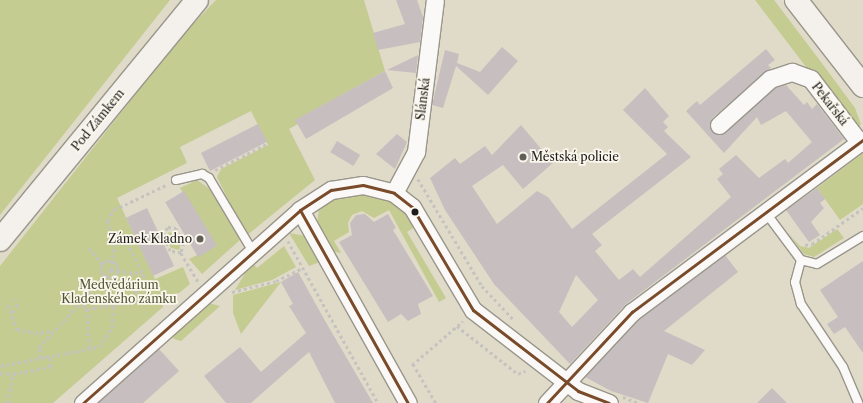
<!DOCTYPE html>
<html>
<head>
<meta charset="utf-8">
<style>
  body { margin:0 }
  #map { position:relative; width:863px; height:403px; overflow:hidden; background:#e0dac8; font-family:"Libre Caslon Text",serif }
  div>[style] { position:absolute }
  .green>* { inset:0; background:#c5cc91 }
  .building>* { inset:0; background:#c7bebf; transform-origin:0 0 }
  .path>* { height:2.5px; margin-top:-1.25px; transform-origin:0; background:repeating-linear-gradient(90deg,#c4c3bf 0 3px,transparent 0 6px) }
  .path>.ring { margin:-1.25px; padding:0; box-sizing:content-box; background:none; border:2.5px solid #c4c3bf; border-radius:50% }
  .roads { filter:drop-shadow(1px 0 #99968b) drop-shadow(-1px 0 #99968b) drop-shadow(0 1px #99968b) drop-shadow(0 -1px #99968b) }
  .service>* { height:8px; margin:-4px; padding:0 4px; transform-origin:4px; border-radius:4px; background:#faf9f7 }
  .minor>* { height:17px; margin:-8.5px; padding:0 8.5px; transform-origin:8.5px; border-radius:8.5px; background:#faf9f7 }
  .secondary>* { height:22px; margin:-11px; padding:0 11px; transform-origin:11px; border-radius:11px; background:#f4f1ec }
  .bus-1>* { height:3px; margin:-1.5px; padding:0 1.5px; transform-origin:1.5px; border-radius:1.5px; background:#7a4b2a }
  .dots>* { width:11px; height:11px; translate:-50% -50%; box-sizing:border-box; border:2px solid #fbf7ec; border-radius:50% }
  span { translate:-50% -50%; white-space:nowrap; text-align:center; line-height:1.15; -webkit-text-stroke:3.5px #fbf7ec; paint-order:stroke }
  .street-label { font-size:12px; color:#1c1c1c }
  .poi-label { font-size:12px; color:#1c1c1c }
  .left { translate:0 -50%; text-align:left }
  .right { translate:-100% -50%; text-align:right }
  .park-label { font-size:12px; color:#4f5635 }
</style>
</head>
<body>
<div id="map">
  <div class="green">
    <div style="clip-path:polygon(0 0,170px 0,0 215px)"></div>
    <div style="clip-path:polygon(216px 0,364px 0,385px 71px,296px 120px,298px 124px,289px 129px,315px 180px,246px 236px,217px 177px,221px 169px,268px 145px,251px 111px,180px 147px,187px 163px,117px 198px,155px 279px,183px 267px,190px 284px,179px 293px,164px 295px,163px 307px,53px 403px,0 403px,0 266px,179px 39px)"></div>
    <div style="clip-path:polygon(755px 0,774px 0,818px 58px,855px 108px,861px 124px,855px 131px)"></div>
    <div style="clip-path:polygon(863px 153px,863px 204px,840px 220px,817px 188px)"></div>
    <div style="clip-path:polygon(197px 180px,214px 192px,240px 240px,202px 274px,189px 259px,216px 246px,180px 188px)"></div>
    <div style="clip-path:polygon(357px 194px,388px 200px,409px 215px,415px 227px,407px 232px,446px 298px,439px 302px,389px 210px,374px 218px,362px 211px,352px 215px,348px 223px,349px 232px,334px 241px,341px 253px,330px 251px,317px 223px,319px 210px,334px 199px)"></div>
    <div style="clip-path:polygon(837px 229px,844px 238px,814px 257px,804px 254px,788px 233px,800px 246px,809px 248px)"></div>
    <div style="clip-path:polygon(169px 232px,176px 234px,181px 243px,179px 250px,171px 248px,166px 238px)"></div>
    <div style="clip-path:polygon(289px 233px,306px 236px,320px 262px,309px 266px)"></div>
    <div style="clip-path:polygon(284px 246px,296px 267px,272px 280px,235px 290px,252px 262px,257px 268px)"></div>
    <div style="clip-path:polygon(281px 282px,241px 334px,233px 313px,233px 295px)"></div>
    <div style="clip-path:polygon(208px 303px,220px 306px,181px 341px,174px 339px,172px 334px)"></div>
  </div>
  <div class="building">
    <div style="clip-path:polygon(396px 0,417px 0,423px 17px,420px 42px,378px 50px,373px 33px,405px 24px)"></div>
    <div style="clip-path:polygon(502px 47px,518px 61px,488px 95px,456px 66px,443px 108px,432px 105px,445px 50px,459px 54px,457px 63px,480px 72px)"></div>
    <div style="clip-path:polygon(evenodd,766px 49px,775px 60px,768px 65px,771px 68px,712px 118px,711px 131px,725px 133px,775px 88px,786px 85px,804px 105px,807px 102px,812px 109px,817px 104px,844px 139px,626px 304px,570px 364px,494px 284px,445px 210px,430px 178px,455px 158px,460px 164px,485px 146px,492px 155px,521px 125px,553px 163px,523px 189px,503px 165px,472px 186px,497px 224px,537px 191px,548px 197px,572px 229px,667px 154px,623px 110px,645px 88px,669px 116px,663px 122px,668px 127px,664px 131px,691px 157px,592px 234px,602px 245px,595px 251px,619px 280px,633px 269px,640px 277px,731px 197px,717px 179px,723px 174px,719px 169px,736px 155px,759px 178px,785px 159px,788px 163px,812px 142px,786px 111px,761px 125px,757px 117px,724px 153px,686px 111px,697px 101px,700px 105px,766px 49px,576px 275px,598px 300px,572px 327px,559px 312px,576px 275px)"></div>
    <div style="clip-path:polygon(418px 55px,416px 73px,387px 70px)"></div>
    <div style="clip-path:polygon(385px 71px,393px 88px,306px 139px,295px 120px)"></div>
    <div style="left:258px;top:124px;width:20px;height:64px;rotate:63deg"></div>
    <div style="clip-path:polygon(397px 134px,407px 142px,395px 169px,376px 154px)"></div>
    <div style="left:337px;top:141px;width:27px;height:13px;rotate:31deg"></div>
    <div style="clip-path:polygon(817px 188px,825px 199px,820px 203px,824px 208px,811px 222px,820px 235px,809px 242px,786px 210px)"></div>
    <div style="left:184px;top:191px;width:64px;height:22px;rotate:59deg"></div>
    <div style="left:147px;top:208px;width:64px;height:23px;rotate:65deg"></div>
    <div style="clip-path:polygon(365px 214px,374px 222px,388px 214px,396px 228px,393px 230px,433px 296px,418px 304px,421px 314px,408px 321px,401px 314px,388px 322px,339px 242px,352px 235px,350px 223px,356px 215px)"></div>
    <div style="clip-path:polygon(725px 255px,738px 272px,664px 331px,705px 350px,692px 365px,668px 354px,648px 403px,611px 391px,585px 377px,639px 319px)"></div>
    <div style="clip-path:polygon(863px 261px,863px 353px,845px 327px,834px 334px,827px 324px,838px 317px,820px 290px)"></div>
    <div style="clip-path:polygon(298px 272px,324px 319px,373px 403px,335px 403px,309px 352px,251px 403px,226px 403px,204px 376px,240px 347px,261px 372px,306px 333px,289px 306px,293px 304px,281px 282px)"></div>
    <div style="clip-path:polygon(159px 349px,179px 371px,143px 403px,98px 403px)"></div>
    <div style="clip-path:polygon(772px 388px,787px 403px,757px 403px)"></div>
  </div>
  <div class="path">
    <div style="left:215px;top:170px;width:58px;rotate:-26.6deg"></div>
    <div style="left:418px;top:179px;width:125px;rotate:59.1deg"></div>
    <div style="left:482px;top:286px;width:47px;rotate:46.7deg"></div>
    <div style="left:168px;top:227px;width:8px;rotate:7deg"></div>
    <div style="left:176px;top:228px;width:17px;rotate:62deg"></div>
    <div style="left:184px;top:243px;width:10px;rotate:107deg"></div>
    <div style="left:181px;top:253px;width:11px;rotate:-170deg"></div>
    <div style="left:170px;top:251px;width:18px;rotate:-117deg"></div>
    <div style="left:162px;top:235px;width:10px;rotate:-53deg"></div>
    <div style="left:288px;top:241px;width:185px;rotate:60.9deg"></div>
    <div style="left:805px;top:245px;width:7px;rotate:-8deg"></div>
    <div style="left:812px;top:244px;width:62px;rotate:-35.2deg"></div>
    <div style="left:89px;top:248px;width:21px;rotate:49deg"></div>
    <div style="left:181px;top:253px;width:33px;rotate:59deg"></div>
    <div class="ring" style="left:101px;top:261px;width:15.5px;height:15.5px"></div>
    <div style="left:111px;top:270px;width:32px;rotate:7deg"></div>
    <div style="left:115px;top:278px;width:37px;rotate:33deg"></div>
    <div style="left:147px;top:283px;width:48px;rotate:-117.1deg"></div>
    <div style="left:125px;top:240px;width:14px;rotate:-159deg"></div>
    <div style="left:112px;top:235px;width:15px;rotate:-110deg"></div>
    <div style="left:107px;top:221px;width:13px;rotate:-58deg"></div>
    <div style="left:114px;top:210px;width:58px;rotate:-25.7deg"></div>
    <div style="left:232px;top:292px;width:45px;rotate:-14deg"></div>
    <div style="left:276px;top:281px;width:28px;rotate:-26deg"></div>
    <div style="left:79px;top:301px;width:11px;rotate:45deg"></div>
    <div style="left:87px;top:309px;width:41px;rotate:85.8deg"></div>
    <div style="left:8px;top:305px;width:26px;rotate:69deg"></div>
    <div style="left:17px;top:329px;width:18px;rotate:13deg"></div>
    <div style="left:35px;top:333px;width:17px;rotate:-7deg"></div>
    <div style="left:87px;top:309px;width:68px;rotate:-9.3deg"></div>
    <div style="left:154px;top:298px;width:22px;rotate:3deg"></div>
    <div style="left:12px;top:312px;width:7px;rotate:-45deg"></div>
    <div style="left:17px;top:307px;width:8px;rotate:-104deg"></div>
    <div style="left:457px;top:326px;width:78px;rotate:38.2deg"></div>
    <div style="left:518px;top:374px;width:8px;rotate:-23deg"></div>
    <div style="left:40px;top:358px;width:11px;rotate:-95deg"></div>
    <div style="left:39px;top:347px;width:105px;rotate:-46.9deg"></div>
    <div style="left:111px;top:270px;width:33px;rotate:-83deg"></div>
    <div style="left:413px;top:364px;width:45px;rotate:59.5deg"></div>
    <div style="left:412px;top:365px;width:67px;rotate:-40.8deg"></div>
    <div style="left:0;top:366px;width:47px;rotate:-11.1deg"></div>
    <div style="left:0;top:373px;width:13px;rotate:4deg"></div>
    <div style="left:623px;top:397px;width:17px;rotate:21deg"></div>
    <div style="left:7px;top:403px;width:30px;rotate:-78deg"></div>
    <div style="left:13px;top:374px;width:38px;rotate:-11deg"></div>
    <div style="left:50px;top:367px;width:7px;rotate:-82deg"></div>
    <div style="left:51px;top:360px;width:6px;rotate:-149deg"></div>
    <div style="left:46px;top:357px;width:54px;rotate:-10.7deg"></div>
    <div style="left:99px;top:347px;width:23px;rotate:-56deg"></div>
    <div style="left:112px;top:328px;width:23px;rotate:-88deg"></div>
  </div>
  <div class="roads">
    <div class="service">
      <div style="left:176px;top:180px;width:27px;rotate:-13deg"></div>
      <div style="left:202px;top:174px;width:8px;rotate:30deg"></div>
      <div style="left:209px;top:178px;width:84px;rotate:59.2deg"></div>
      <div style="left:766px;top:213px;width:59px;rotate:53.3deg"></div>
      <div style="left:801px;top:260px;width:23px;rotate:105deg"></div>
      <div style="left:795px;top:282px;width:23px;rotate:75deg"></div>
      <div style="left:801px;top:304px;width:76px;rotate:56.3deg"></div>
      <div style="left:843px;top:367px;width:39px;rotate:67deg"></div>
      <div style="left:801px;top:260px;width:16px;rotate:14deg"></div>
      <div style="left:817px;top:264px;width:54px;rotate:-31.3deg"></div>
    </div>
    <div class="minor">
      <div style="left:719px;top:125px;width:69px;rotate:-42deg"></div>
      <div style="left:770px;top:79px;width:23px;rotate:-18deg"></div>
      <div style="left:792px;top:72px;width:20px;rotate:20deg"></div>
      <div style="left:811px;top:79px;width:81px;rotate:52.6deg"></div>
      <div style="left:394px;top:193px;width:47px;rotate:-61.8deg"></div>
      <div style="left:416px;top:152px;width:153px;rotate:-82.9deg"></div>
      <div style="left:300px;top:210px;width:221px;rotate:60.8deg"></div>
      <div style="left:83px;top:403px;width:290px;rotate:-41.6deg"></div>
      <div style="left:300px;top:210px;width:37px;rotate:-33deg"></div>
      <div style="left:331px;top:190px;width:32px;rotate:-9deg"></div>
      <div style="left:363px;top:185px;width:32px;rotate:14deg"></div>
      <div style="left:394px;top:193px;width:23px;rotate:38deg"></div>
      <div style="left:412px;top:207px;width:120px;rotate:59.4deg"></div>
      <div style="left:473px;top:310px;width:133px;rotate:37.6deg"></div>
      <div style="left:578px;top:391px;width:33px;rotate:21deg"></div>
      <div style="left:547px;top:403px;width:125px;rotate:-47deg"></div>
      <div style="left:632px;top:312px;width:288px;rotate:-36.7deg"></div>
    </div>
    <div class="secondary">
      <div style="left:796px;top:0;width:109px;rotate:52.1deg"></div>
      <div style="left:0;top:240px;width:310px;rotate:-50.6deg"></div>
    </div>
  </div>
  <div class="bus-1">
    <div style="left:300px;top:210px;width:221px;rotate:60.8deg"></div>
    <div style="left:83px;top:403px;width:290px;rotate:-41.6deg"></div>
    <div style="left:300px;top:210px;width:37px;rotate:-33deg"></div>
    <div style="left:331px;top:190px;width:32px;rotate:-9deg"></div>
    <div style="left:363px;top:185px;width:32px;rotate:14deg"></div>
    <div style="left:394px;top:193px;width:23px;rotate:38deg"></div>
    <div style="left:412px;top:207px;width:120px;rotate:59.4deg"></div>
    <div style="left:473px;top:310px;width:133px;rotate:37.6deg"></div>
    <div style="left:578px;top:391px;width:33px;rotate:21deg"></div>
    <div style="left:547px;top:403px;width:125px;rotate:-47deg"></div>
    <div style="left:632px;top:312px;width:288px;rotate:-36.7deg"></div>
  </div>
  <div class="dots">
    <div style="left:523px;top:157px;background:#615e58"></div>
    <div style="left:415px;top:212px;background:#1c1c1c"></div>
    <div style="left:200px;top:239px;background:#615e58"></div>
  </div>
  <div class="street-label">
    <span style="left:423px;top:99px;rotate:-83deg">Slánská</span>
    <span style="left:830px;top:104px;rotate:52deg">Pekařská</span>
    <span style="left:98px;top:120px;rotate:-51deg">Pod Zámkem</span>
  </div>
  <div class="poi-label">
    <span class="left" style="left:531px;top:157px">Městská policie</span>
    <span class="right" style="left:192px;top:239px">Zámek Kladno</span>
  </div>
  <div class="park-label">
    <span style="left:119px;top:292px">Medvědárium<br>Kladenského zámku</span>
  </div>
</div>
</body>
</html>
